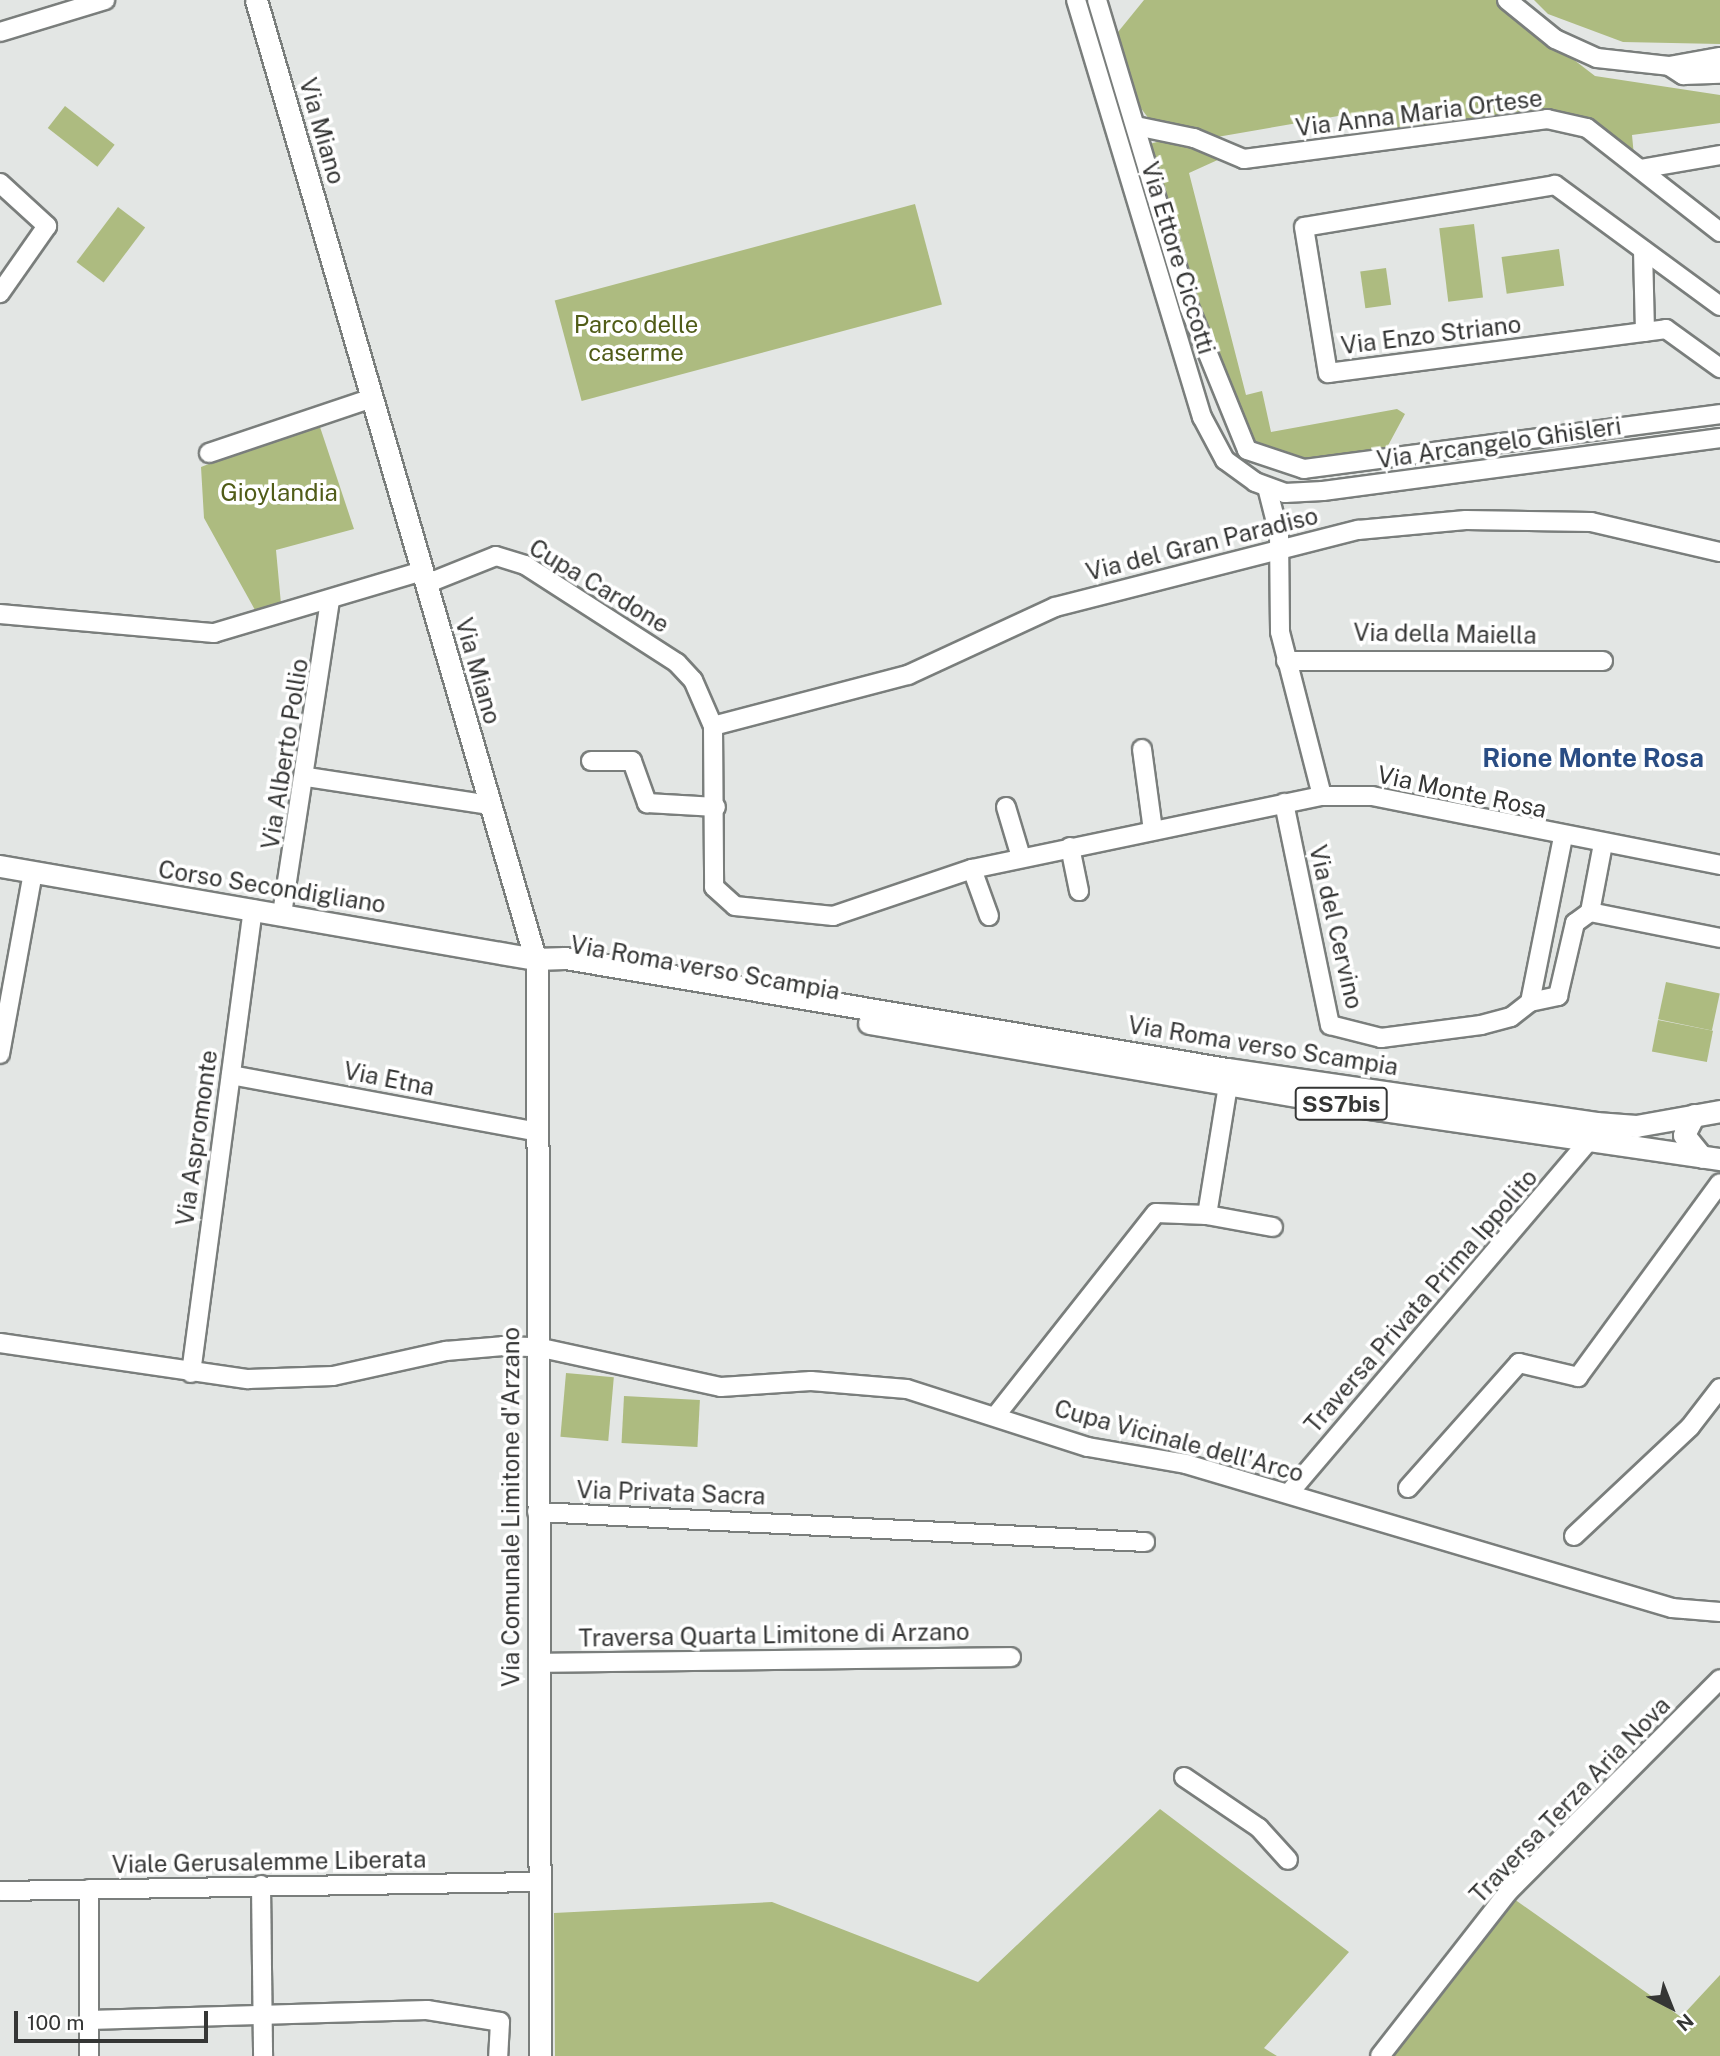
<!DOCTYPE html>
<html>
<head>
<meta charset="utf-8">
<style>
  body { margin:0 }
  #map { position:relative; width:1720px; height:2056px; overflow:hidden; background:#e3e6e4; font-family:"Public Sans",sans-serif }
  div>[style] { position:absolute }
  .green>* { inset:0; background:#adbb80; transform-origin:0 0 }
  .roads { filter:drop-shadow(2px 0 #7a7e7c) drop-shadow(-2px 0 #7a7e7c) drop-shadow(0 2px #7a7e7c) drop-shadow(0 -2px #7a7e7c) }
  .minor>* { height:18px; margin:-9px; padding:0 9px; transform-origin:9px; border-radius:9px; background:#fff }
  .major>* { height:21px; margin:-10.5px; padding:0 10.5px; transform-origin:10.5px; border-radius:10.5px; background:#fff }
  span { translate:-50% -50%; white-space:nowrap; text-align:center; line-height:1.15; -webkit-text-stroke:7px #fff; paint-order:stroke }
  .shield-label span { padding:2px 5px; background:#fff; border:2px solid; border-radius:5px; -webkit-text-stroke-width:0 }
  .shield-label { font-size:23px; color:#353635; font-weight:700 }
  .street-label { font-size:24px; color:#353635 }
  .park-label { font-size:24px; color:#505c18 }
  .neighbourhood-label { font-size:26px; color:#2a4d84; font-weight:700 }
  .north { position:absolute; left:1636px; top:1972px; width:70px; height:70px; -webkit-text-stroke:5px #fff; paint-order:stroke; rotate:138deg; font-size:19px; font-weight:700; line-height:28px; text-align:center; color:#353635 }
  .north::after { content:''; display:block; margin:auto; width:24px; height:32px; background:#353635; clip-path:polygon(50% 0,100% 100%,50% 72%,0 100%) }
  .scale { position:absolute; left:14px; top:2011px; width:194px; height:32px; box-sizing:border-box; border:4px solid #353635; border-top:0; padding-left:9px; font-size:21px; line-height:24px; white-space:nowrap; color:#353635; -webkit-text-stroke:5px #fff; paint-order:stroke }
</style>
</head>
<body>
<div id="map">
  <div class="green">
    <div style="clip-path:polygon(1144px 0,1496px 0,1595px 76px,1720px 95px,1720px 123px,1632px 135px,1634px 156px,1575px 126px,1399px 139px,1344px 115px,1217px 137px,1187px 132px,1152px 123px,1137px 103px,1118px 32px)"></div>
    <div style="clip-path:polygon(1534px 0,1720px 0,1720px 44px,1623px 42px,1548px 14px)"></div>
    <div style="left:65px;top:106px;width:63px;height:28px;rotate:38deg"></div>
    <div style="clip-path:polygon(1165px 140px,1191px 140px,1222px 158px,1189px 173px,1246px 395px,1262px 391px,1271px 432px,1397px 409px,1405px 414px,1384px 453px,1294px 468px,1237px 436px,1149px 144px)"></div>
    <div style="left:915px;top:204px;width:104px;height:373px;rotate:75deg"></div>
    <div style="left:118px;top:207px;width:34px;height:69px;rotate:37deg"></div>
    <div style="left:1474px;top:224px;width:74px;height:35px;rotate:83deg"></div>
    <div style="left:1559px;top:249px;width:37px;height:58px;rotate:82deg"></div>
    <div style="left:1386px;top:268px;width:37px;height:26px;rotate:82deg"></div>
    <div style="clip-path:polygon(318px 421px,354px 529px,276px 550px,281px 604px,255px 610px,204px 518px,201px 467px)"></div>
    <div style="left:1666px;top:982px;width:55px;height:38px;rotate:12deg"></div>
    <div style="left:1658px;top:1020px;width:56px;height:32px;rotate:11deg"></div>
    <div style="left:566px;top:1373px;width:48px;height:64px;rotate:5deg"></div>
    <div style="left:624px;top:1396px;width:76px;height:47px;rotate:3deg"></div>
    <div style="clip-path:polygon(1160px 1809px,1349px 1952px,1264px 2048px,1277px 2056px,555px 2056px,554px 1913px,772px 1902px,978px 1982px)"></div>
    <div style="clip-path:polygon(1514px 1899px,1681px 2017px,1720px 1975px,1720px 2056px,1382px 2056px)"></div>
  </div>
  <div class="roads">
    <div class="minor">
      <div style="left:1076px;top:0;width:436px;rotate:73.2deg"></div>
      <div style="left:1202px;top:417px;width:49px;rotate:61.9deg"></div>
      <div style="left:1225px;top:460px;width:37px;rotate:36deg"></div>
      <div style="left:1255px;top:482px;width:32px;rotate:20deg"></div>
      <div style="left:1285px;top:493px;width:38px;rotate:-3deg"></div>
      <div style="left:1323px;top:491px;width:401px;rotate:-7.6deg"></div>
      <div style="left:1097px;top:0;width:320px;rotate:73.3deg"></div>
      <div style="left:1189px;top:307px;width:154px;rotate:67.9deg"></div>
      <div style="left:1247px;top:450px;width:60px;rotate:18.4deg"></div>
      <div style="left:1304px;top:469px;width:420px;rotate:-7.5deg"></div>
      <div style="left:1507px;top:0;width:62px;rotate:39.1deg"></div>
      <div style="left:1555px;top:39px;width:46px;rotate:24.3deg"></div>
      <div style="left:1597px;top:58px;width:72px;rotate:6.3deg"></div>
      <div style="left:1669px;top:66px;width:52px;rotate:-10deg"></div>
      <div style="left:0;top:32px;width:110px;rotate:-16.9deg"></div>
      <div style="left:1669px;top:66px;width:17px;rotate:33deg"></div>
      <div style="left:1683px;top:75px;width:37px;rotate:-2deg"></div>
      <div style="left:1136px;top:126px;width:59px;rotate:11.7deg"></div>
      <div style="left:1194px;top:138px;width:54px;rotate:22.8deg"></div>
      <div style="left:1244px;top:159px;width:306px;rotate:-7.5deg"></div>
      <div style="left:1547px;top:119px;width:41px;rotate:12.7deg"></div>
      <div style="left:1587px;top:128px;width:169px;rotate:38deg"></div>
      <div style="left:1640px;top:169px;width:81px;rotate:-9.9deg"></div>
      <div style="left:0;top:183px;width:64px;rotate:42.5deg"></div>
      <div style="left:47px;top:226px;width:82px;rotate:125deg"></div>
      <div style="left:1643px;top:250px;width:82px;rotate:88.6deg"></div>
      <div style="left:1720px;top:306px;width:205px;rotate:-143.7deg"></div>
      <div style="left:1555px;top:185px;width:254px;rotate:170.5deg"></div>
      <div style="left:1304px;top:227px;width:148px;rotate:80.7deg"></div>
      <div style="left:1328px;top:373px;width:341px;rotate:-7.4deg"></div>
      <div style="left:1666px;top:329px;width:67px;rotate:35.8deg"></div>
      <div style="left:209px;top:453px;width:172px;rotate:-18.6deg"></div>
      <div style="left:1267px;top:487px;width:49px;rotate:75.7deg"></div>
      <div style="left:1279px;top:534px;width:98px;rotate:89.4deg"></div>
      <div style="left:1280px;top:632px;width:169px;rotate:75.6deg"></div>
      <div style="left:426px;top:584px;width:75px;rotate:-21.8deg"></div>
      <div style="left:496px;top:556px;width:30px;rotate:17deg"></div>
      <div style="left:525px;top:565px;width:181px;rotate:32.8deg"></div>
      <div style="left:677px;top:663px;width:23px;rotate:47deg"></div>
      <div style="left:693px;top:680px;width:50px;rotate:66.5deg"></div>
      <div style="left:713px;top:726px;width:161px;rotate:89.6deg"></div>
      <div style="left:714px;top:887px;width:28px;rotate:42deg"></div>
      <div style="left:735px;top:906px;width:99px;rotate:5.8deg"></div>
      <div style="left:833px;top:916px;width:147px;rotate:-18.7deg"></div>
      <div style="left:972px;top:869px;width:358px;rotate:-11.8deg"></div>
      <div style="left:1322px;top:796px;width:50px"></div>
      <div style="left:1372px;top:796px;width:355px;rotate:11.2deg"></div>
      <div style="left:0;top:614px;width:215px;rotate:5.1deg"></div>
      <div style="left:214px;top:633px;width:217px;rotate:-16.6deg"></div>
      <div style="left:1286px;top:661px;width:317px"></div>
      <div style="left:713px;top:726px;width:202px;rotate:-14.7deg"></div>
      <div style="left:908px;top:675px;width:162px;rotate:-24.8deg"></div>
      <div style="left:1055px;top:607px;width:313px;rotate:-14.3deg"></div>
      <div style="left:1358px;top:530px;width:108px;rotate:-5.3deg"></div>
      <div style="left:1466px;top:520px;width:125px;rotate:0.9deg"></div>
      <div style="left:1591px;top:522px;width:132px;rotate:13.1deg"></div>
      <div style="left:1142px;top:749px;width:82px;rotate:82.3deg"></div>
      <div style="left:591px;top:761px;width:41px"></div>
      <div style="left:632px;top:761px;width:45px;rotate:70.3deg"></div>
      <div style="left:647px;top:803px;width:69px;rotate:3.3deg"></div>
      <div style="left:307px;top:777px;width:185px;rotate:8.7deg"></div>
      <div style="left:1284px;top:803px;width:227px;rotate:78.3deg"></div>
      <div style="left:1330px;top:1025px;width:53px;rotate:14.3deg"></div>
      <div style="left:1381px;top:1038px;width:101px;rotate:-7.4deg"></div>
      <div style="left:1481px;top:1025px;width:31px;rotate:-15deg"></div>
      <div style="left:1511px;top:1017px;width:24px;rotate:-38deg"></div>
      <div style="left:1006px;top:807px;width:52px;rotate:73.3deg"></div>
      <div style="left:1563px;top:837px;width:168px;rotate:101.3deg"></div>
      <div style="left:1530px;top:1002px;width:29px;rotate:-12deg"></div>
      <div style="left:1558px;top:996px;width:75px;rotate:-76.9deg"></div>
      <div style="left:1575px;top:923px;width:19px;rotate:-36deg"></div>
      <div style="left:1590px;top:912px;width:69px;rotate:-79.2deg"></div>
      <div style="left:1070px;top:847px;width:45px;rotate:78.4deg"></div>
      <div style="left:972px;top:869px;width:50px;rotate:70.1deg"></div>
      <div style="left:1590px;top:912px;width:133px;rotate:11.3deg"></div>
      <div style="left:282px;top:914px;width:316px;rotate:-81.3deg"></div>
      <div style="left:0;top:1054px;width:185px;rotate:-79.7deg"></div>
      <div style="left:231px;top:1075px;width:312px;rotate:10.5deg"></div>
      <div style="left:1207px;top:1215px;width:67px;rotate:10.3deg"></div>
      <div style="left:0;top:1343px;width:251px;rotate:8.3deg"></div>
      <div style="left:248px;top:1379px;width:85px;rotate:-2deg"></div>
      <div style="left:333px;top:1376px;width:116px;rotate:-12.5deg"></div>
      <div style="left:446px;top:1351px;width:57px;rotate:-5deg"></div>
      <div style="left:503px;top:1346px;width:34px;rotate:2deg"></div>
      <div style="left:537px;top:1347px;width:188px;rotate:12.3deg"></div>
      <div style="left:721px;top:1387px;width:90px;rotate:-3.8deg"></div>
      <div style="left:811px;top:1381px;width:96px;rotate:4.8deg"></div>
      <div style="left:907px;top:1389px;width:190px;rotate:17.8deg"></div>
      <div style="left:1088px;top:1447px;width:99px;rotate:9.8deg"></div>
      <div style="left:1186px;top:1464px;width:507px;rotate:16.5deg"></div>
      <div style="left:1672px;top:1608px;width:48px;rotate:4.8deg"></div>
      <div style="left:191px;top:1373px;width:468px;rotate:-82.4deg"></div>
      <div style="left:997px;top:1414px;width:256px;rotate:-51.7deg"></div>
      <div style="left:1156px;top:1213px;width:51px;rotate:2.2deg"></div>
      <div style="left:1207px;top:1215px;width:132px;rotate:-80.8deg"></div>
      <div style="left:1408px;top:1488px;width:167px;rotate:-48.4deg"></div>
      <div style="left:1519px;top:1363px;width:61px;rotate:13.3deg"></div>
      <div style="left:1578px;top:1377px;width:240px;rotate:-53.8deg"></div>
      <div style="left:1289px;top:1493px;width:463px;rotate:-49.6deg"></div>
      <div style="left:537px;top:1512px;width:609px;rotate:2.82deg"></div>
      <div style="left:1574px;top:1536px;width:159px;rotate:-43.2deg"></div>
      <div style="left:1690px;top:1427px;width:49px;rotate:-52.4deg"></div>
      <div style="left:538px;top:1663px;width:473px;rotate:-0.7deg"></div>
      <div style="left:1184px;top:1777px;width:91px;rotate:34.2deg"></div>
      <div style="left:1259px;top:1828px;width:43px;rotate:47.8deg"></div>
      <div style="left:261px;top:1885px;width:171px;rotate:89.3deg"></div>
      <div style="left:0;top:1891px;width:539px;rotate:-0.96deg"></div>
      <div style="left:89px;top:2020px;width:338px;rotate:-1.7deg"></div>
      <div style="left:427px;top:2010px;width:74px;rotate:9.3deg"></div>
      <div style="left:500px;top:2022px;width:34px;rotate:93deg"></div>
      <div style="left:89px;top:2056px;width:167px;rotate:-90deg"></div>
      <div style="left:1380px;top:2056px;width:209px;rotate:-52deg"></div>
      <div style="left:1509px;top:1891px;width:299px;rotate:-45.1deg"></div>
    </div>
    <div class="major">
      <div style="left:256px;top:0;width:1005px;rotate:73.76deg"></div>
      <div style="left:537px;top:965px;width:1091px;rotate:89.84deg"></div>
      <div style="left:0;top:866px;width:543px;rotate:9.86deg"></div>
      <div style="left:535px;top:959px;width:30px;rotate:-2deg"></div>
      <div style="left:565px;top:958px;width:671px;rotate:9.52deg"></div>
      <div style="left:1227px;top:1069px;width:373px;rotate:8.3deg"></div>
      <div style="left:1596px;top:1123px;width:40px;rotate:4.3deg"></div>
      <div style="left:1636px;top:1126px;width:85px;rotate:-10.1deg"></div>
      <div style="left:869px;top:1023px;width:473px;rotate:9.7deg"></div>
      <div style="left:1335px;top:1103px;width:389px;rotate:8.3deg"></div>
      <div style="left:1694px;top:1115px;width:22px;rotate:117deg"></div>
      <div style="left:1684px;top:1135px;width:28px;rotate:51deg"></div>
    </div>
  </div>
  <div class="shield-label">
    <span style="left:1341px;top:1104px">SS7bis</span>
  </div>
  <div class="street-label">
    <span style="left:1419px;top:113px;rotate:-7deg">Via Anna Maria Ortese</span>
    <span style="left:322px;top:131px;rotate:74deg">Via Miano</span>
    <span style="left:1178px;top:258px;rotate:73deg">Via Ettore Ciccotti</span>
    <span style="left:1431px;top:335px;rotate:-7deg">Via Enzo Striano</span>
    <span style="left:1499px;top:443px;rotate:-8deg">Via Arcangelo Ghisleri</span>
    <span style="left:1202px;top:544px;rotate:-14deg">Via del Gran Paradiso</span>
    <span style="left:599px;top:586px;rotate:31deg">Cupa Cardone</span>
    <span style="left:1445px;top:634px;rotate:1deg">Via della Maiella</span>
    <span style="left:478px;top:671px;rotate:74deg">Via Miano</span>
    <span style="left:285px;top:754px;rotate:-81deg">Via Alberto Pollio</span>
    <span style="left:1462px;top:792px;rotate:12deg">Via Monte Rosa</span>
    <span style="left:272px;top:887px;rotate:9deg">Corso Secondigliano</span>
    <span style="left:1336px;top:927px;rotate:77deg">Via del Cervino</span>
    <span style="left:705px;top:968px;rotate:10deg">Via Roma verso Scampia</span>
    <span style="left:1263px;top:1046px;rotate:9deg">Via Roma verso Scampia</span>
    <span style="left:389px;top:1079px;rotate:11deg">Via Etna</span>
    <span style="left:197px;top:1138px;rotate:-82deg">Via Aspromonte</span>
    <span style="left:1421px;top:1301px;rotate:-49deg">Traversa Privata Prima Ippolito</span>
    <span style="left:1179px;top:1441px;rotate:15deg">Cupa Vicinale dell'Arco</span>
    <span style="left:671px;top:1493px;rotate:2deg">Via Privata Sacra</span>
    <span style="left:511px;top:1507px;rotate:-90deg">Via Comunale Limitone d'Arzano</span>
    <span style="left:774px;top:1635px;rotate:-1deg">Traversa Quarta Limitone di Arzano</span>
    <span style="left:1570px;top:1800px;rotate:-46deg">Traversa Terza Aria Nova</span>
    <span style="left:269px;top:1862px;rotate:-1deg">Viale Gerusalemme Liberata</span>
  </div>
  <div class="park-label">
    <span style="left:636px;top:339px">Parco delle<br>caserme</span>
    <span style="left:279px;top:493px">Gioylandia</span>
  </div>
  <div class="neighbourhood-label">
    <span style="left:1593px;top:758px">Rione Monte Rosa</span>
  </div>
  <div class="north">N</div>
  <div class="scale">100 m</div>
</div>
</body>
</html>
